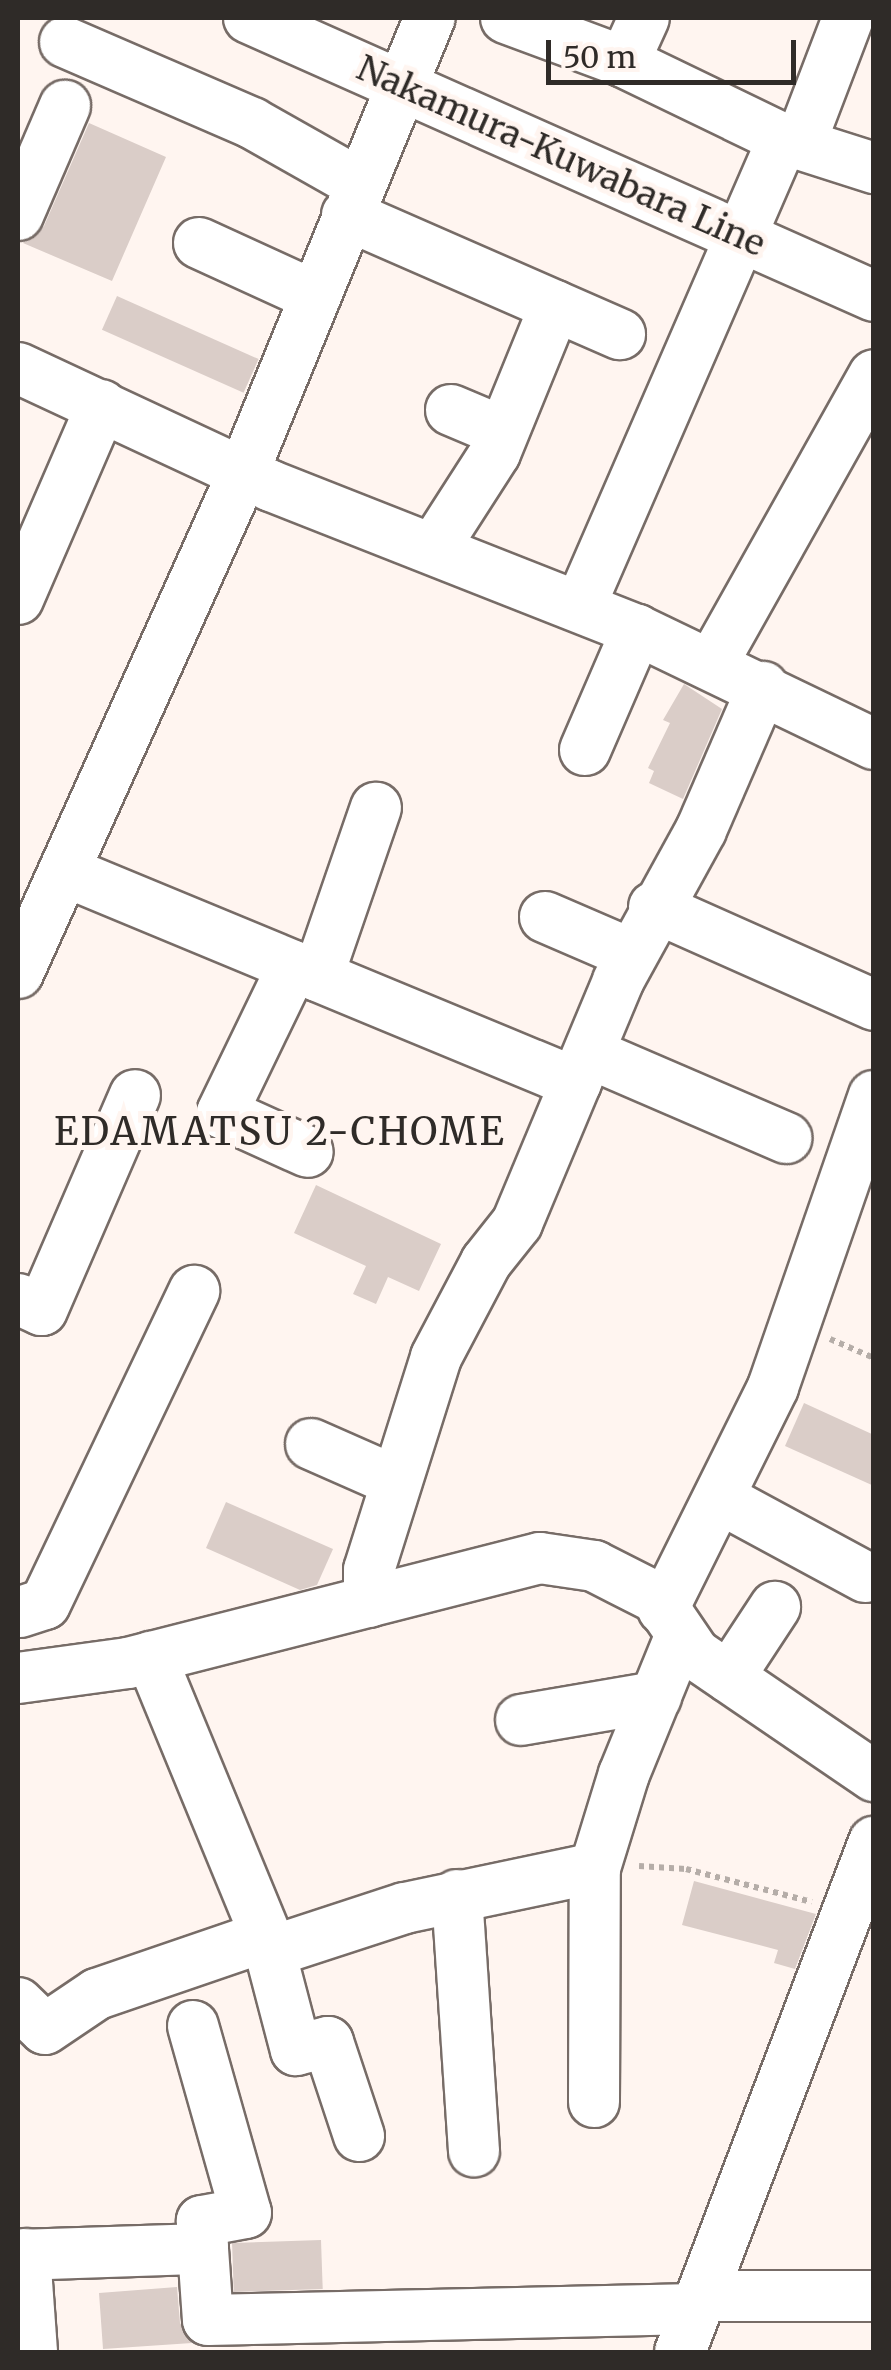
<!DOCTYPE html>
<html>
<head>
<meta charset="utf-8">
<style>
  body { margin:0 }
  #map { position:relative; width:891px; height:2370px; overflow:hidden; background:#fff5f0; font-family:Merriweather,serif }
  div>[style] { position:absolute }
  .building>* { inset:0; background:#dacdc8; transform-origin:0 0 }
  .path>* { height:6px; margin-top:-3px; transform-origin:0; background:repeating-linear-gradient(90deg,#b5ada8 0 5px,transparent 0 10px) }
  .roads { filter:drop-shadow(2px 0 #776c67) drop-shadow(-2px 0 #776c67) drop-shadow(0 2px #776c67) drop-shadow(0 -2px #776c67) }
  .minor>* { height:50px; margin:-25px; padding:0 25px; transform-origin:25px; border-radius:25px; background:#fff }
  span { translate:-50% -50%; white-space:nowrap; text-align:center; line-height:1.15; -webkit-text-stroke:10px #fff5f0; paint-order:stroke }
  .street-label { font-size:35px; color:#2f2b28 }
  .neighbourhood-label { font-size:38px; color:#2f2b28; letter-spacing:2.5px }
  .frame { position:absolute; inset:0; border:20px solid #2f2b28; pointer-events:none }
  .scale { position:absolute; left:546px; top:40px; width:250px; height:45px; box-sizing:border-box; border:5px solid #2f2b28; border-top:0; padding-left:12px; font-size:30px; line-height:35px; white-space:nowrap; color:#2f2b28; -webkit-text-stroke:8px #fff5f0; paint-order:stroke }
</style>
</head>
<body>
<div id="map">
  <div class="building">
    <div style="clip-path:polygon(89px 123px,166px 157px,112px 281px,23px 243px,44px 226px)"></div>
    <div style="left:117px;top:296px;width:155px;height:37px;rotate:24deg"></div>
    <div style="clip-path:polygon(684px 684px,722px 709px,683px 799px,649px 783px,654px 771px,648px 768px,670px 723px,663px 720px)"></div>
    <div style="clip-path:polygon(316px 1185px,441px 1244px,419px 1291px,388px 1277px,376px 1304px,353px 1294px,366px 1266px,294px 1233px)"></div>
    <div style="clip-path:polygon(804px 1403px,874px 1435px,874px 1486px,785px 1446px)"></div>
    <div style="clip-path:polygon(226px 1502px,333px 1549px,317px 1585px,300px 1590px,206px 1548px)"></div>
    <div style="clip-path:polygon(694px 1881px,816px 1914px,795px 1969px,774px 1963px,778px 1950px,682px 1925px)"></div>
    <div style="left:321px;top:2240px;width:49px;height:89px;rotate:88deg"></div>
    <div style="clip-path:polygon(177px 2287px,180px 2323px,192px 2343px,103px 2349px,99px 2293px)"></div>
  </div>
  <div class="path">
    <div style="left:830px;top:1339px;width:48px;rotate:23.4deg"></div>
    <div style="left:639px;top:1866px;width:47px;rotate:3.7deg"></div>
    <div style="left:686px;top:1869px;width:130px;rotate:14.7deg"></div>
  </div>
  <div class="roads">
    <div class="minor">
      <div style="left:249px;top:18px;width:684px;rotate:23.98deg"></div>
      <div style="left:506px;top:18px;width:126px;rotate:20.4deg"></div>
      <div style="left:624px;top:62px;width:177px;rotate:25.8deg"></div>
      <div style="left:783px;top:139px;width:96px;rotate:17.7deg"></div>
      <div style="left:65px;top:42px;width:204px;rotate:23.4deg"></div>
      <div style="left:252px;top:123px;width:124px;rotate:29.5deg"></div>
      <div style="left:624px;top:62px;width:48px;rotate:-65.6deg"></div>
      <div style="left:800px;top:144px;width:135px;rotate:-69.1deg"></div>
      <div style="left:18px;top:215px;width:119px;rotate:-66.7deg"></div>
      <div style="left:347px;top:215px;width:298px;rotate:23.6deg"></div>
      <div style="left:199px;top:243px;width:128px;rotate:24.6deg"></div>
      <div style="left:18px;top:368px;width:279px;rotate:25deg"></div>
      <div style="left:271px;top:486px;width:393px;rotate:21.5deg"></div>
      <div style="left:637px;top:630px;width:263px;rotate:25.7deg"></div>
      <div style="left:451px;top:410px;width:56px;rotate:22.9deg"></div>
      <div style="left:434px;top:548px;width:113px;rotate:-57.3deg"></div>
      <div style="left:495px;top:453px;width:159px;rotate:-67.8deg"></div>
      <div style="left:18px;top:599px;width:211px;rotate:-66.6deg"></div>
      <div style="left:580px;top:606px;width:509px;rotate:-66.51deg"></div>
      <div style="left:712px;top:664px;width:331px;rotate:-60.7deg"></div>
      <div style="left:585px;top:750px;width:131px;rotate:-66.6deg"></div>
      <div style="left:64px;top:871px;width:554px;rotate:22.49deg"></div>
      <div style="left:654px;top:907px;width:241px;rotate:24deg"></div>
      <div style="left:545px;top:917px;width:94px;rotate:23.3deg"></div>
      <div style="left:293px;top:966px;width:163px;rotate:115.8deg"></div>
      <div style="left:222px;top:1113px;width:94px;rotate:24.4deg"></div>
      <div style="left:18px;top:973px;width:548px;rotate:-65.77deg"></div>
      <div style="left:243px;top:473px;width:492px;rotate:-67.7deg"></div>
      <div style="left:318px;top:976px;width:178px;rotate:-71deg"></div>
      <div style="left:589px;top:1053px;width:215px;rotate:23.3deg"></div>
      <div style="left:18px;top:1299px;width:26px;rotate:25deg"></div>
      <div style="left:42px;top:1310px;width:234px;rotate:-66.6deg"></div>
      <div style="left:311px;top:1444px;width:92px;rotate:23.8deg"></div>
      <div style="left:721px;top:1499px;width:164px;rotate:28.4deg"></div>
      <div style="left:369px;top:1602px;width:32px;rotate:-90deg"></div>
      <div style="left:369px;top:1570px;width:223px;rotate:-72.5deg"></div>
      <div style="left:436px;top:1357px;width:107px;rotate:-62.2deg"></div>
      <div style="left:486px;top:1262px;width:50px;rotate:-51.5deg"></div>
      <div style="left:517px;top:1223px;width:262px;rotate:-67.3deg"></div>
      <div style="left:618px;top:981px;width:172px;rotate:-61.2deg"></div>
      <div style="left:701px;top:830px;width:156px;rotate:-66.6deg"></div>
      <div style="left:663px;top:1609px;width:248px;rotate:-63.6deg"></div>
      <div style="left:773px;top:1387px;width:308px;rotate:-70.9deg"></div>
      <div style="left:20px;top:1612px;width:26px;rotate:-18deg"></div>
      <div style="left:45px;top:1604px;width:347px;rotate:-64.5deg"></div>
      <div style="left:729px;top:1677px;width:84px;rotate:-56.7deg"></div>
      <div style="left:18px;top:1678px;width:111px;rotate:-7.8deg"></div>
      <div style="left:128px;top:1663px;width:425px;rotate:-14.3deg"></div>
      <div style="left:540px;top:1558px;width:55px;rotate:8.4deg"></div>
      <div style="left:594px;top:1566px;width:71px;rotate:26.9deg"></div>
      <div style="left:657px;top:1598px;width:68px;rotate:55.8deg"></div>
      <div style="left:695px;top:1654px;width:217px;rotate:34.3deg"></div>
      <div style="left:521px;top:1720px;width:137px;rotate:-9.7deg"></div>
      <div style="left:457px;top:1895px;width:257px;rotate:86.2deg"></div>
      <div style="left:266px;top:1936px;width:118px;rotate:75.3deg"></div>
      <div style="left:296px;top:2050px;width:33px;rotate:-14deg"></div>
      <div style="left:328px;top:2042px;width:99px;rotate:71.7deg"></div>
      <div style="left:270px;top:1952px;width:142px;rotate:-18.1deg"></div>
      <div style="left:405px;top:1908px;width:194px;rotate:-11.9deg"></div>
      <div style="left:18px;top:2003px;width:37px;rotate:44deg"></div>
      <div style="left:45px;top:2029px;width:63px;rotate:-33.9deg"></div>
      <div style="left:97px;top:1994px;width:179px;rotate:-18.9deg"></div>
      <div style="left:266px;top:1936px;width:302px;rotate:-112.4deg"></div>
      <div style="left:193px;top:2026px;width:194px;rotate:74.2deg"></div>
      <div style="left:246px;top:2213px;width:45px;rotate:169.7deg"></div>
      <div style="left:202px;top:2221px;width:28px;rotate:88deg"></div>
      <div style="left:594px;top:2102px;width:234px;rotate:-89.8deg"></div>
      <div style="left:595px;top:1868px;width:98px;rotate:-72.9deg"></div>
      <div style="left:624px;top:1774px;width:148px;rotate:-67.8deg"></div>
      <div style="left:25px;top:2254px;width:98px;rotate:85.9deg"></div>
      <div style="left:18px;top:2255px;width:185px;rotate:-1.9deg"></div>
      <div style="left:203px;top:2249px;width:71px;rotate:86deg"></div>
      <div style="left:208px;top:2320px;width:488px;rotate:-1.3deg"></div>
      <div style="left:701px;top:2296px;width:173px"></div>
      <div style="left:680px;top:2352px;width:546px;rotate:-69.17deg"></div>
    </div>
  </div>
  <div class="street-label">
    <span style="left:561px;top:156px;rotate:24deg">Nakamura-Kuwabara Line</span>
  </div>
  <div class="neighbourhood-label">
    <span style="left:280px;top:1132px">EDAMATSU 2-CHOME</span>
  </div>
  <div class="frame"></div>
  <div class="scale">50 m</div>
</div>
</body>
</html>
